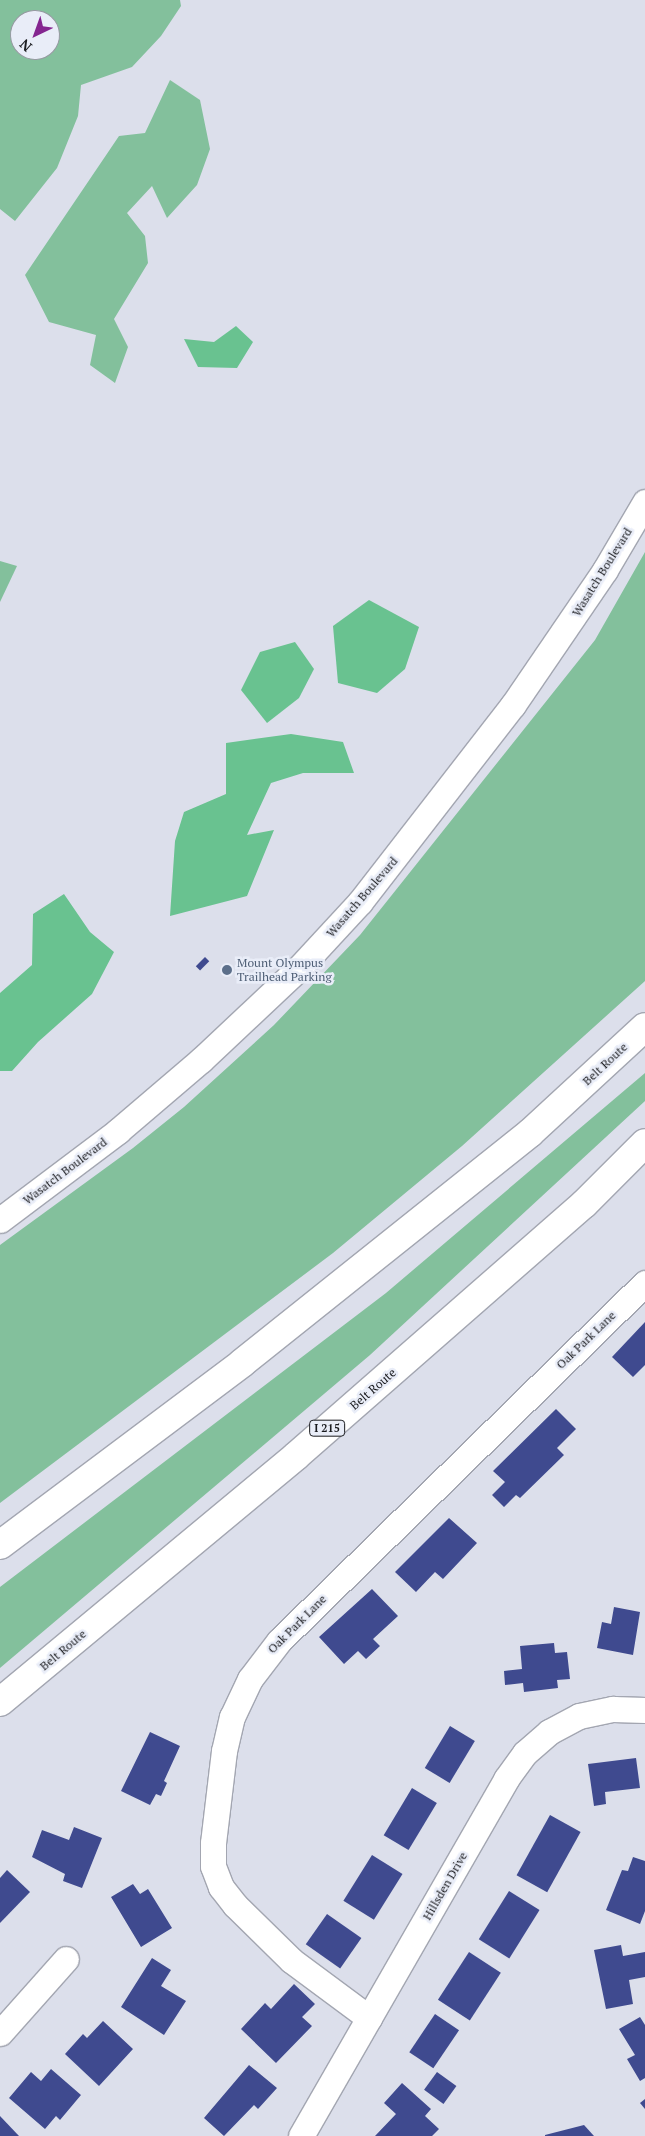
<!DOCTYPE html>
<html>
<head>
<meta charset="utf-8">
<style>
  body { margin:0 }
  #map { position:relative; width:645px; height:2136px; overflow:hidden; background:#dcdfeb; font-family:"PT Serif",serif }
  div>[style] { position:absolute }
  .green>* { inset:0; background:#83c09c }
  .forest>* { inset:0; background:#69c290 }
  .building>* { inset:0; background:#3f4a8f; transform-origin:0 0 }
  .roads { filter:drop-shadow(1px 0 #a3a6b1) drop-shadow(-1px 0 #a3a6b1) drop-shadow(0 1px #a3a6b1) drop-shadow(0 -1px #a3a6b1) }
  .minor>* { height:25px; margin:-12.5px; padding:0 12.5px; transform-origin:12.5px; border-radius:12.5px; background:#fff }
  .highway>* { height:28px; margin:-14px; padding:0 14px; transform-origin:14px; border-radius:14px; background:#fff }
  .dots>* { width:14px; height:14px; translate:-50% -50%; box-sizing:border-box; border:2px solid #e9edf8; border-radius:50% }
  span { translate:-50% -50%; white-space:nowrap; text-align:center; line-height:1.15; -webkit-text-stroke:5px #e9edf8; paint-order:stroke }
  .shield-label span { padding:1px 4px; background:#e9edf8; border:1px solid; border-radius:4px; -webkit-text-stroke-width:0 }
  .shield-label { font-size:11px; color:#1a1b1f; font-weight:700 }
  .street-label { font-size:12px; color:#1a1b1f }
  .service-label { font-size:12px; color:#4e5e75 }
  .left { translate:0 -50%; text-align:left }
  .north { position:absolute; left:10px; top:10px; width:50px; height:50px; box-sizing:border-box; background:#e9edf8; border:1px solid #9699a1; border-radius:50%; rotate:222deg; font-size:14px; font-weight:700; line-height:20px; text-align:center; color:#1a1b1f }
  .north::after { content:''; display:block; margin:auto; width:18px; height:22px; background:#842590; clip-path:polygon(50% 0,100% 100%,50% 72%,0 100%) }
</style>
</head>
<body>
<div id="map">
  <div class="green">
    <div style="clip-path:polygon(evenodd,0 0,180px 0,181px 6px,161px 36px,132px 67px,81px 85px,78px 116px,57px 168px,15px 221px,0 209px,0 0,20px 20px,50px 20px,50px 50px,20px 50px,20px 20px)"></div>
    <div style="clip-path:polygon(170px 80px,200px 100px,210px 149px,197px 185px,167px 218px,152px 186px,127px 213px,145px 236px,148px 263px,114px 319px,128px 347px,115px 383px,90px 365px,96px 335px,49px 322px,25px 275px,119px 136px,145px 133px)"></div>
    <div style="clip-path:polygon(645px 552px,645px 981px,462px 1146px,333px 1253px,0 1503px,0 1245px,133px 1148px,184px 1107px,274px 1025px,360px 935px,595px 640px)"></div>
    <div style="clip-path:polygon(0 561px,17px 566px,0 602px)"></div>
    <div style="clip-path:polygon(645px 1073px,645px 1101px,370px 1355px,0 1668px,0 1587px,386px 1293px)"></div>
  </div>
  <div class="forest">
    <div style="clip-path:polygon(236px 326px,253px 342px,237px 368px,198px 367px,184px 339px,214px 342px)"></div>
    <div style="clip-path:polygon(369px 600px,419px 627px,405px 669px,377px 693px,338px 683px,333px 626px)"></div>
    <div style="clip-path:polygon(295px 642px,314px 669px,299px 698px,267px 723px,241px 690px,260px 652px)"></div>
    <div style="clip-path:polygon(291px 734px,343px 742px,354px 773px,303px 773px,271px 783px,247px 835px,274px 830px,247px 896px,170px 916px,175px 841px,184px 812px,226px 794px,226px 743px)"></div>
    <div style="clip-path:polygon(64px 894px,90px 932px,114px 952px,92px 994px,38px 1042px,12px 1071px,0 1071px,0 993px,32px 965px,33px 914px)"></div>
  </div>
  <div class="building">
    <div style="left:205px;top:957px;width:6px;height:13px;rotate:45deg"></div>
    <div style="clip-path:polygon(645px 1322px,645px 1365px,633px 1377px,612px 1357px)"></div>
    <div style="clip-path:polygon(556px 1409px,576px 1429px,557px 1448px,564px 1455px,520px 1498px,516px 1495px,504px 1507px,492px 1495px,505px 1482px,493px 1471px)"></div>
    <div style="clip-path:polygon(449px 1518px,477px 1543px,443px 1579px,435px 1572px,416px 1592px,395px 1572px)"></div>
    <div style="clip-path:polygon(372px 1589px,398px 1616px,373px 1639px,380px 1646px,366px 1659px,358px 1651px,344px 1664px,319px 1637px)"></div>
    <div style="clip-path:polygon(614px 1607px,640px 1612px,633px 1655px,597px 1648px,602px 1622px,611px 1624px)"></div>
    <div style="clip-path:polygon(554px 1643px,555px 1653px,567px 1652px,570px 1679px,557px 1680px,558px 1688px,524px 1692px,523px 1683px,505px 1685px,504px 1671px,522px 1669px,520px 1646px)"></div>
    <div style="left:450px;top:1726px;width:29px;height:49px;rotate:31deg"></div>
    <div style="clip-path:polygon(150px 1732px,180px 1746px,164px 1781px,167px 1783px,161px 1796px,156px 1794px,150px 1805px,121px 1791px)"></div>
    <div style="clip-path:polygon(636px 1758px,640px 1788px,605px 1792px,606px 1804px,594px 1806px,588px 1764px)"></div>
    <div style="left:412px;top:1788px;width:29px;height:55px;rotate:31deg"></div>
    <div style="left:550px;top:1815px;width:35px;height:69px;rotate:29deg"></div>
    <div style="clip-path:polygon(74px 1827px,102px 1838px,82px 1888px,63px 1881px,65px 1874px,32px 1857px,42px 1830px,69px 1840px)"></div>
    <div style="left:372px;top:1855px;width:36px;height:54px;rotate:32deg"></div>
    <div style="clip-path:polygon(633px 1857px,645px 1861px,645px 1911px,640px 1924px,606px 1910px,622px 1870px,628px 1871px)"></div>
    <div style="clip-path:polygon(7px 1870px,30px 1892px,0 1923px,0 1878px)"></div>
    <div style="clip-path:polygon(133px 1884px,140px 1894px,148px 1889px,172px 1928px,141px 1947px,111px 1897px)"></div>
    <div style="left:509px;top:1891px;width:36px;height:57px;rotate:32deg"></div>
    <div style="left:327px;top:1914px;width:42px;height:37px;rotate:35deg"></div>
    <div style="clip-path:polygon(621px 1945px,623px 1956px,645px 1952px,645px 1977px,629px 1980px,633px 2004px,606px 2009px,594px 1950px)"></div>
    <div style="left:469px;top:1952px;width:38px;height:57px;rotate:33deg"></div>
    <div style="clip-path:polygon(152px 1958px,171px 1970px,161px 1986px,186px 2001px,164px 2035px,121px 2007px)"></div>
    <div style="clip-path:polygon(294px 1984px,315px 2004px,302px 2017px,312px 2026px,276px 2063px,241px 2029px,265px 2003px,271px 2009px)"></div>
    <div style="left:435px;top:2014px;width:29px;height:46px;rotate:34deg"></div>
    <div style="clip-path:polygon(640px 2017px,645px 2025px,645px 2078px,640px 2081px,627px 2059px,635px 2055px,619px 2029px)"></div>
    <div style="clip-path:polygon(103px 2021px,133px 2049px,99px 2086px,65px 2054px,83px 2034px,87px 2038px)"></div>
    <div style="clip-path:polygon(249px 2065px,277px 2088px,258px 2109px,254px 2105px,224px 2136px,204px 2118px)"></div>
    <div style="clip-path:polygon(51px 2069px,81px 2095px,60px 2120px,56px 2116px,45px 2129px,9px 2098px,31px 2072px,41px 2081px)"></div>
    <div style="left:437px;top:2072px;width:24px;height:22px;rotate:36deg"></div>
    <div style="clip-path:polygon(402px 2083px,431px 2109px,425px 2116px,439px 2129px,432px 2136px,375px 2136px,396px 2114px,384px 2103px)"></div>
    <div style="clip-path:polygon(645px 2099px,645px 2109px,640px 2103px)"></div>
    <div style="clip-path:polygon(0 2116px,19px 2136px,0 2136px)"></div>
    <div style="clip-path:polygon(584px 2125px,594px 2136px,545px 2136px,545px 2135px)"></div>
  </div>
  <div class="roads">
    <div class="minor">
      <div style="left:0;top:1220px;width:148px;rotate:-37deg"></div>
      <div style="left:118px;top:1131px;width:109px;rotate:-40.5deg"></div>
      <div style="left:201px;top:1060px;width:133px;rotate:-43.2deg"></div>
      <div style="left:298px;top:969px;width:91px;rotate:-47.2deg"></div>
      <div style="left:360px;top:902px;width:249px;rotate:-52.2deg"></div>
      <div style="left:513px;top:705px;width:163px;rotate:-55.7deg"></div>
      <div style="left:605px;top:570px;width:79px;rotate:-59.5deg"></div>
      <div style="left:369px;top:2018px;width:97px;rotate:-143.4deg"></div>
      <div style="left:291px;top:1960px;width:78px;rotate:-135.5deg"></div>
      <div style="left:235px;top:1905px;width:23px;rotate:-128deg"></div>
      <div style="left:221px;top:1887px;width:22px;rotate:-111deg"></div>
      <div style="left:213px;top:1866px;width:23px;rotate:-90deg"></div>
      <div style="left:213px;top:1843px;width:93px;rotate:-83.2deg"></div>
      <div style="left:224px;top:1751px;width:35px;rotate:-77deg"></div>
      <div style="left:232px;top:1717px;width:42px;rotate:-64.7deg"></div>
      <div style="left:250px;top:1679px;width:48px;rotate:-52.7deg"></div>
      <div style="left:279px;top:1641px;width:512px;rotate:-44.37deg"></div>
      <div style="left:0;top:2033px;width:99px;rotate:-48.3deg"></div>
      <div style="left:301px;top:2136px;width:412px;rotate:-60.1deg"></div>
      <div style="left:506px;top:1779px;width:32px;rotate:-54deg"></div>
      <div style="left:525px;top:1753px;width:32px;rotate:-41deg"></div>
      <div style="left:549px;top:1732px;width:34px;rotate:-28deg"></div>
      <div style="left:579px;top:1716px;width:35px;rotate:-12deg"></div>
      <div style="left:613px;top:1709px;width:32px;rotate:2deg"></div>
    </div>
    <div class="highway">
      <div style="left:0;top:1545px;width:303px;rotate:-36.9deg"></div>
      <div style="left:242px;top:1363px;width:369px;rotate:-38.6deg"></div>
      <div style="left:530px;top:1133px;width:156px;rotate:-42.7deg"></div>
      <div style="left:0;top:1702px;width:385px;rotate:-39.7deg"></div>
      <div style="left:296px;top:1456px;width:383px;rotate:-41.2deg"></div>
      <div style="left:584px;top:1204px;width:86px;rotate:-45deg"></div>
    </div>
  </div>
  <div class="dots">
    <div style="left:227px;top:970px;background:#5c6f8a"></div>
  </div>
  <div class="shield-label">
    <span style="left:327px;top:1428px">I 215</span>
  </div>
  <div class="street-label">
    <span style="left:602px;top:572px;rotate:-58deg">Wasatch Boulevard</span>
    <span style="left:362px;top:897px;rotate:-49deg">Wasatch Boulevard</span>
    <span style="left:605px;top:1064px;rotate:-43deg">Belt Route</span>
    <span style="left:65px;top:1171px;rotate:-37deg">Wasatch Boulevard</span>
    <span style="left:586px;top:1340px;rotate:-44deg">Oak Park Lane</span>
    <span style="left:373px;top:1389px;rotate:-41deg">Belt Route</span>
    <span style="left:297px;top:1624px;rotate:-45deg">Oak Park Lane</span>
    <span style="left:63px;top:1650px;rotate:-40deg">Belt Route</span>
    <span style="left:445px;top:1886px;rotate:-60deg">Hillsden Drive</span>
  </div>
  <div class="service-label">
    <span class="left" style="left:237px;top:970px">Mount Olympus<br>Trailhead Parking</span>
  </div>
  <div class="north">N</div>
</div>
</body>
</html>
